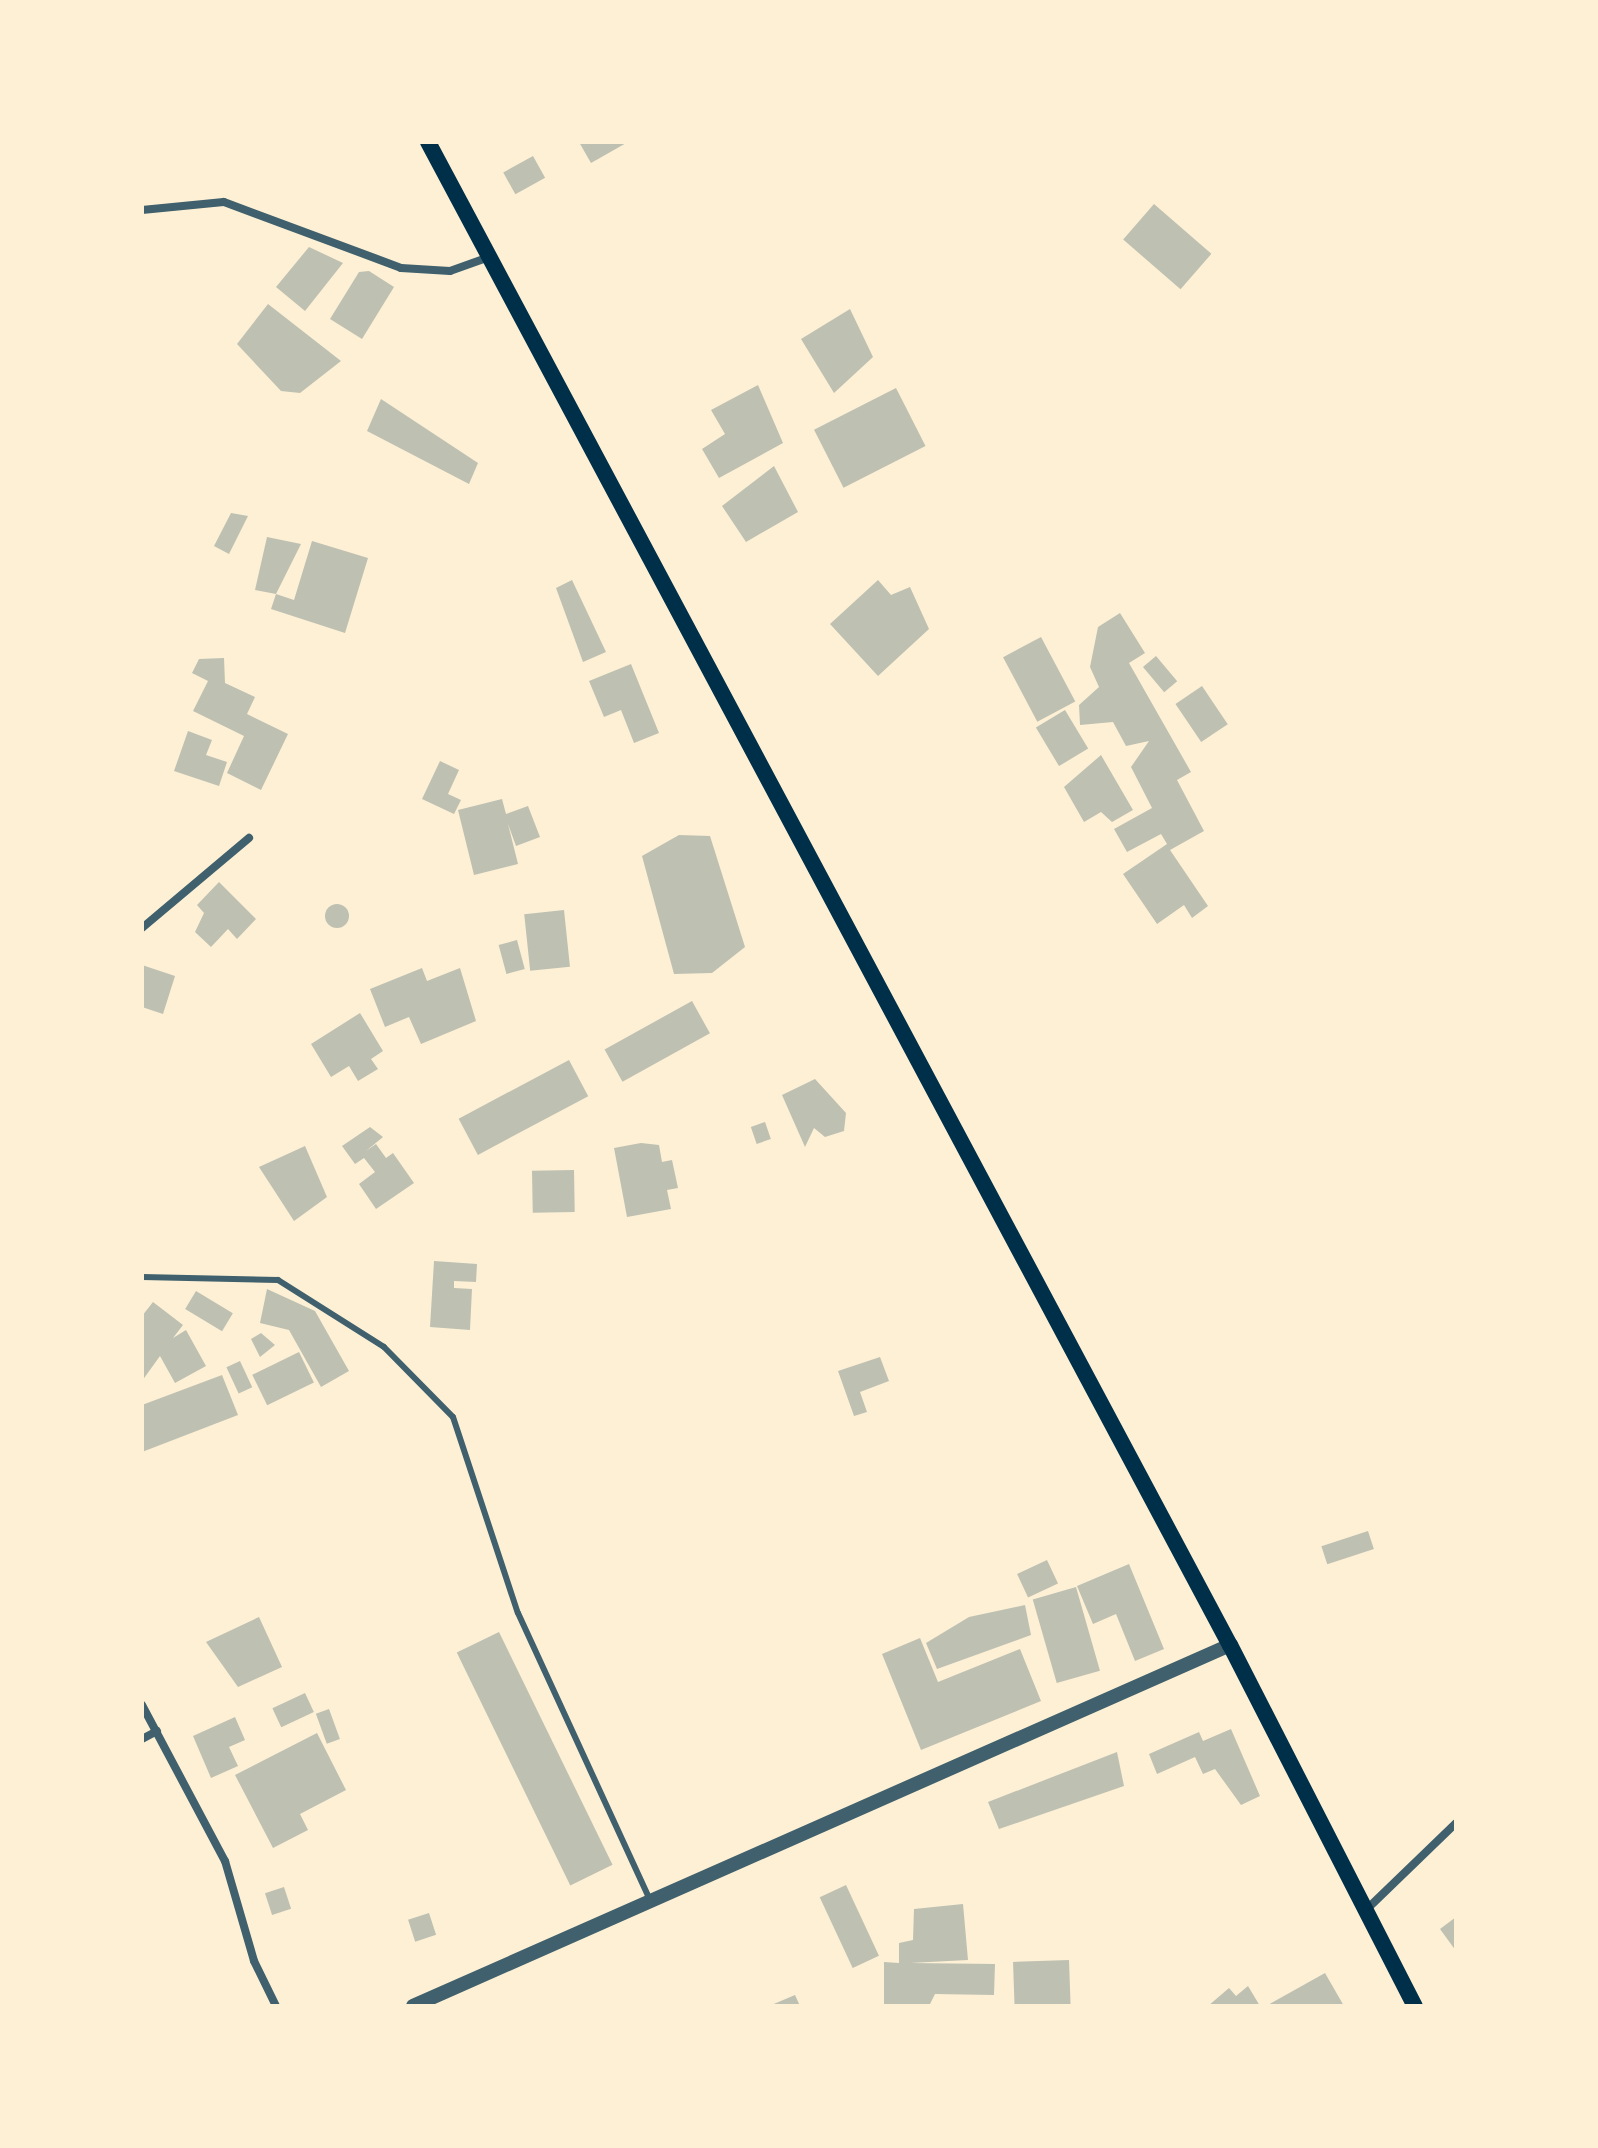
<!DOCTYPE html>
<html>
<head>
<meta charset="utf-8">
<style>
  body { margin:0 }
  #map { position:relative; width:1598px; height:2148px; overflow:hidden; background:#fdf0d5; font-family:Ubuntu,sans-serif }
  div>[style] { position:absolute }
  .building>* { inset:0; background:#bec0b2; transform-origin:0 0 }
  .round { border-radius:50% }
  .service>* { height:6px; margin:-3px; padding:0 3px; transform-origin:3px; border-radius:3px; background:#3f606c }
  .minor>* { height:8px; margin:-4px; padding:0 4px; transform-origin:4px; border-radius:4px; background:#3f606c }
  .tertiary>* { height:14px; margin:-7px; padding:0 7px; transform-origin:7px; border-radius:7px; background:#3f606c }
  .secondary>* { height:16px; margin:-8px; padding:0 8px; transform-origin:8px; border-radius:8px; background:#003049 }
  span { translate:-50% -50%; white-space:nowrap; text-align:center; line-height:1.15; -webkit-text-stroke:8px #fdf0d5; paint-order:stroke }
  .frame { position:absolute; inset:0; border:144px solid #fdf0d5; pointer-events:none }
</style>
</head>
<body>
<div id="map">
  <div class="building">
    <div style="clip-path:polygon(579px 142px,628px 142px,591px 163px)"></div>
    <div style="left:533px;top:156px;width:25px;height:34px;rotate:61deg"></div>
    <div style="left:1154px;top:204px;width:76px;height:47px;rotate:41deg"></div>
    <div style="clip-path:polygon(309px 247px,343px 263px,305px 311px,276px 287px)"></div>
    <div style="clip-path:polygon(369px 271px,394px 287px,362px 339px,330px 319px,359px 272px)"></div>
    <div style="clip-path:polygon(268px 304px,341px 361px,300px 393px,281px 391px,237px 344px)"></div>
    <div style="clip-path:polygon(850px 309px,873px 357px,834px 393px,801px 339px)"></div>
    <div style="clip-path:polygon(758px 385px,783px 443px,719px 478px,702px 449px,725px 434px,711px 410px)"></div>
    <div style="left:896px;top:388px;width:65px;height:92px;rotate:63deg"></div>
    <div style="clip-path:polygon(381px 399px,478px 463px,469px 484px,367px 431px)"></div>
    <div style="clip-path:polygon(774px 466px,798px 512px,746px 542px,722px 506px)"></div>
    <div style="clip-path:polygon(231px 513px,248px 516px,229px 554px,214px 546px)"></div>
    <div style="clip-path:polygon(267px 537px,301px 544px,276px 594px,255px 590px)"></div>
    <div style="clip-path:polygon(312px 541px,368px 558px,345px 633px,271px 609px,276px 594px,294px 600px)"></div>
    <div style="clip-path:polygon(572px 580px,606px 652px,583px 662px,556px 588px)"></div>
    <div style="clip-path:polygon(878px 580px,891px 595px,910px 587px,929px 629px,878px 676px,830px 624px)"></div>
    <div style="clip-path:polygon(1120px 613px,1145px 653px,1129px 663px,1191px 772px,1177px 780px,1204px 831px,1170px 850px,1208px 906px,1192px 918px,1184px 905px,1157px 924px,1123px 874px,1167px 844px,1161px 834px,1127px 852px,1114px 829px,1152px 808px,1131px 767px,1149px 741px,1126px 746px,1113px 722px,1080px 725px,1079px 705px,1099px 687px,1090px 667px,1098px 627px)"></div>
    <div style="left:1041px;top:637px;width:73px;height:43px;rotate:62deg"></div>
    <div style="left:1156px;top:656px;width:33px;height:17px;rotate:50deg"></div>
    <div style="clip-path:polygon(224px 658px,225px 683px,255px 697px,247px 714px,288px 734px,261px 790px,227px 773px,244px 736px,193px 711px,208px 681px,192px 673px,199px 659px)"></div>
    <div style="clip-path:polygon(631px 664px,659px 733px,634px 743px,621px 710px,604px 717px,589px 681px)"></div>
    <div style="left:1202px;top:686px;width:46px;height:32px;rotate:56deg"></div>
    <div style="left:1065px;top:710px;width:45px;height:34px;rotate:59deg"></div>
    <div style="clip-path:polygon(188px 731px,212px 740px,206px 755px,227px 762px,219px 786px,174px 771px)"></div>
    <div style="clip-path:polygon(1101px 755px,1133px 810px,1112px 822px,1101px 812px,1084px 822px,1064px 787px)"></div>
    <div style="clip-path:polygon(440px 761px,459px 770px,448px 794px,461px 800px,454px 814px,422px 799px)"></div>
    <div style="clip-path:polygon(502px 799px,506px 814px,528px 806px,540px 837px,516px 846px,508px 824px,518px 864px,474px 875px,458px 810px)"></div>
    <div style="clip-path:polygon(679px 835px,710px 836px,745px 947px,712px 973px,674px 974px,642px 856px)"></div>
    <div style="clip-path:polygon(219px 882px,256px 919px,237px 939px,228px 929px,211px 947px,195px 932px,204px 913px,197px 905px)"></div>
    <div class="round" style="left:325px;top:904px;width:24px;height:24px"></div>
    <div style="left:564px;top:910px;width:57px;height:40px;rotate:84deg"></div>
    <div style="left:517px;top:940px;width:30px;height:19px;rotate:75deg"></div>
    <div style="clip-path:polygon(142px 965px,175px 976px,163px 1014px,142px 1007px)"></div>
    <div style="clip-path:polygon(422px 968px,427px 981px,460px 968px,476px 1021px,421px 1044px,409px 1017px,385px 1027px,370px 989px)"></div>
    <div style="left:692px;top:1001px;width:37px;height:100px;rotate:61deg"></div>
    <div style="clip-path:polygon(360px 1013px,383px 1051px,371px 1059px,378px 1069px,358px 1081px,349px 1066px,331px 1077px,311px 1044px)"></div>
    <div style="left:569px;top:1060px;width:41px;height:125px;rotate:62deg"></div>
    <div style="clip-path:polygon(815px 1079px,846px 1113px,844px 1131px,825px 1137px,814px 1128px,805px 1147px,782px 1095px)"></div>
    <div style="left:765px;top:1122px;width:18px;height:15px;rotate:71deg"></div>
    <div style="clip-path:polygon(370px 1127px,383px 1137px,366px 1151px,376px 1144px,386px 1158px,393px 1153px,414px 1183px,376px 1209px,359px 1184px,375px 1172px,364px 1158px,355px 1164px,342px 1146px)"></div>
    <div style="clip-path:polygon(641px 1143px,659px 1145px,662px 1162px,672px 1160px,678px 1188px,667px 1190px,671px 1209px,627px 1217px,614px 1148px)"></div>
    <div style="clip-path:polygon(305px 1146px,327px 1197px,294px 1221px,259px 1167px)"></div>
    <div style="left:574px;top:1170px;width:42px;height:42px;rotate:89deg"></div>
    <div style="clip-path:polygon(434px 1261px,477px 1264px,476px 1282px,454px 1281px,454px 1288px,472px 1289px,470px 1330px,430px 1327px)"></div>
    <div style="clip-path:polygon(267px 1289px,315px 1311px,349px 1371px,321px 1387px,289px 1330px,260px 1323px)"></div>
    <div style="left:196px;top:1291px;width:43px;height:21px;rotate:31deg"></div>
    <div style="clip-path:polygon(153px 1302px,183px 1325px,173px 1338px,186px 1330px,206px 1366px,175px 1383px,160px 1356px,142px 1381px,142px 1316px)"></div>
    <div style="clip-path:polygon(261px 1333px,275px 1345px,260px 1357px,251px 1339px)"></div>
    <div style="left:299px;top:1352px;width:34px;height:52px;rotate:64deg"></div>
    <div style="clip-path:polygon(880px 1357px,889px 1381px,860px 1392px,867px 1412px,854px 1416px,838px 1371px)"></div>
    <div style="left:240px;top:1361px;width:29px;height:15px;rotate:65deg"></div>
    <div style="clip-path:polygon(222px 1375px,238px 1415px,142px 1452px,142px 1405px)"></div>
    <div style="left:1368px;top:1531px;width:19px;height:49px;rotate:72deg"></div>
    <div style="left:1047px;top:1560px;width:26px;height:33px;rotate:65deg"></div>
    <div style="clip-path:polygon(1129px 1564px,1164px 1649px,1135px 1661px,1116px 1614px,1093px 1624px,1077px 1586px)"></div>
    <div style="left:1076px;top:1587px;width:87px;height:45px;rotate:74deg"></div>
    <div style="clip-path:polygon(1025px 1605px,1031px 1635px,937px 1669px,926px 1643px,969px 1617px)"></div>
    <div style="clip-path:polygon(259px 1617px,282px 1667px,238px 1687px,206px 1642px)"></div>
    <div style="left:499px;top:1632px;width:259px;height:47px;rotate:64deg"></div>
    <div style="clip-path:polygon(920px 1638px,938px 1682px,1020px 1649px,1041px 1701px,921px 1750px,882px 1654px)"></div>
    <div style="left:305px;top:1693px;width:21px;height:36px;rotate:65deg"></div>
    <div style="left:329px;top:1709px;width:32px;height:14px;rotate:70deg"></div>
    <div style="clip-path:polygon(235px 1717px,245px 1740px,229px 1747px,238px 1766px,211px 1778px,193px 1736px)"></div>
    <div style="clip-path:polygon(1231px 1729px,1260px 1796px,1241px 1805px,1215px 1769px,1203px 1774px,1195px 1757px,1157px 1774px,1149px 1754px,1199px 1732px,1203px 1741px)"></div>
    <div style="clip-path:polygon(317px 1733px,346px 1790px,300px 1814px,308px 1830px,273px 1848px,235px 1775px)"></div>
    <div style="clip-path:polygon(1117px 1752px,1124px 1786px,999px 1829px,988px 1802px)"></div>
    <div style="left:846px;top:1885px;width:78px;height:29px;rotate:65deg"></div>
    <div style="left:284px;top:1887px;width:23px;height:20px;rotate:72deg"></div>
    <div style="clip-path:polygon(963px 1904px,968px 1960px,910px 1963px,995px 1964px,994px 1995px,935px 1994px,930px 2004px,884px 2006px,884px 1962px,899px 1963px,899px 1943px,913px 1940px,914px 1909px)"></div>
    <div style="left:429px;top:1913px;width:23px;height:22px;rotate:72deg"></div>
    <div style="clip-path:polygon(1456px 1917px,1456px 1951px,1440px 1929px)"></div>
    <div style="left:1069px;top:1960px;width:46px;height:56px;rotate:88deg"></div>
    <div style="clip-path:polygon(1325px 1973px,1344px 2006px,1266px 2006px)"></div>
    <div style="clip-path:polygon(1248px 1986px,1260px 2006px,1208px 2006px,1229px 1988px,1236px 1996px)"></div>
    <div style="clip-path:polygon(795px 1995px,800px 2006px,769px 2006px)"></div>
  </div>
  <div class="service">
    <div style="left:142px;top:1277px;width:136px;rotate:1.3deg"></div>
    <div style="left:278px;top:1280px;width:125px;rotate:32.3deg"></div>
    <div style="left:384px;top:1347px;width:98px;rotate:45.4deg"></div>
    <div style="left:453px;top:1417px;width:206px;rotate:71.7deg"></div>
    <div style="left:518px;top:1613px;width:314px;rotate:65.3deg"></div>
  </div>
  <div class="minor">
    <div style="left:142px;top:210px;width:82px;rotate:-5.6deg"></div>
    <div style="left:224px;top:202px;width:189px;rotate:20.4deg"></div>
    <div style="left:401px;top:268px;width:49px;rotate:3.5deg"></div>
    <div style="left:450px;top:271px;width:41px;rotate:-19.7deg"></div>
    <div style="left:142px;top:928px;width:140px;rotate:-40.1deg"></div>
    <div style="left:142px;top:1705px;width:177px;rotate:62deg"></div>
    <div style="left:225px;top:1861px;width:104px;rotate:73.8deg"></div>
    <div style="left:254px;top:1961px;width:50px;rotate:63.9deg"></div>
    <div style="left:142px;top:1739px;width:17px;rotate:-28deg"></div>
    <div style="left:1366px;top:1910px;width:125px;rotate:-44deg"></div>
  </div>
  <div class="tertiary">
    <div style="left:413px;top:2006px;width:893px;rotate:-23.84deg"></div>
  </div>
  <div class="secondary">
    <div style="left:428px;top:142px;width:1704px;rotate:61.92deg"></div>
    <div style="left:1230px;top:1645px;width:406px;rotate:62.9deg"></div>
  </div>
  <div class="frame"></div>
</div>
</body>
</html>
